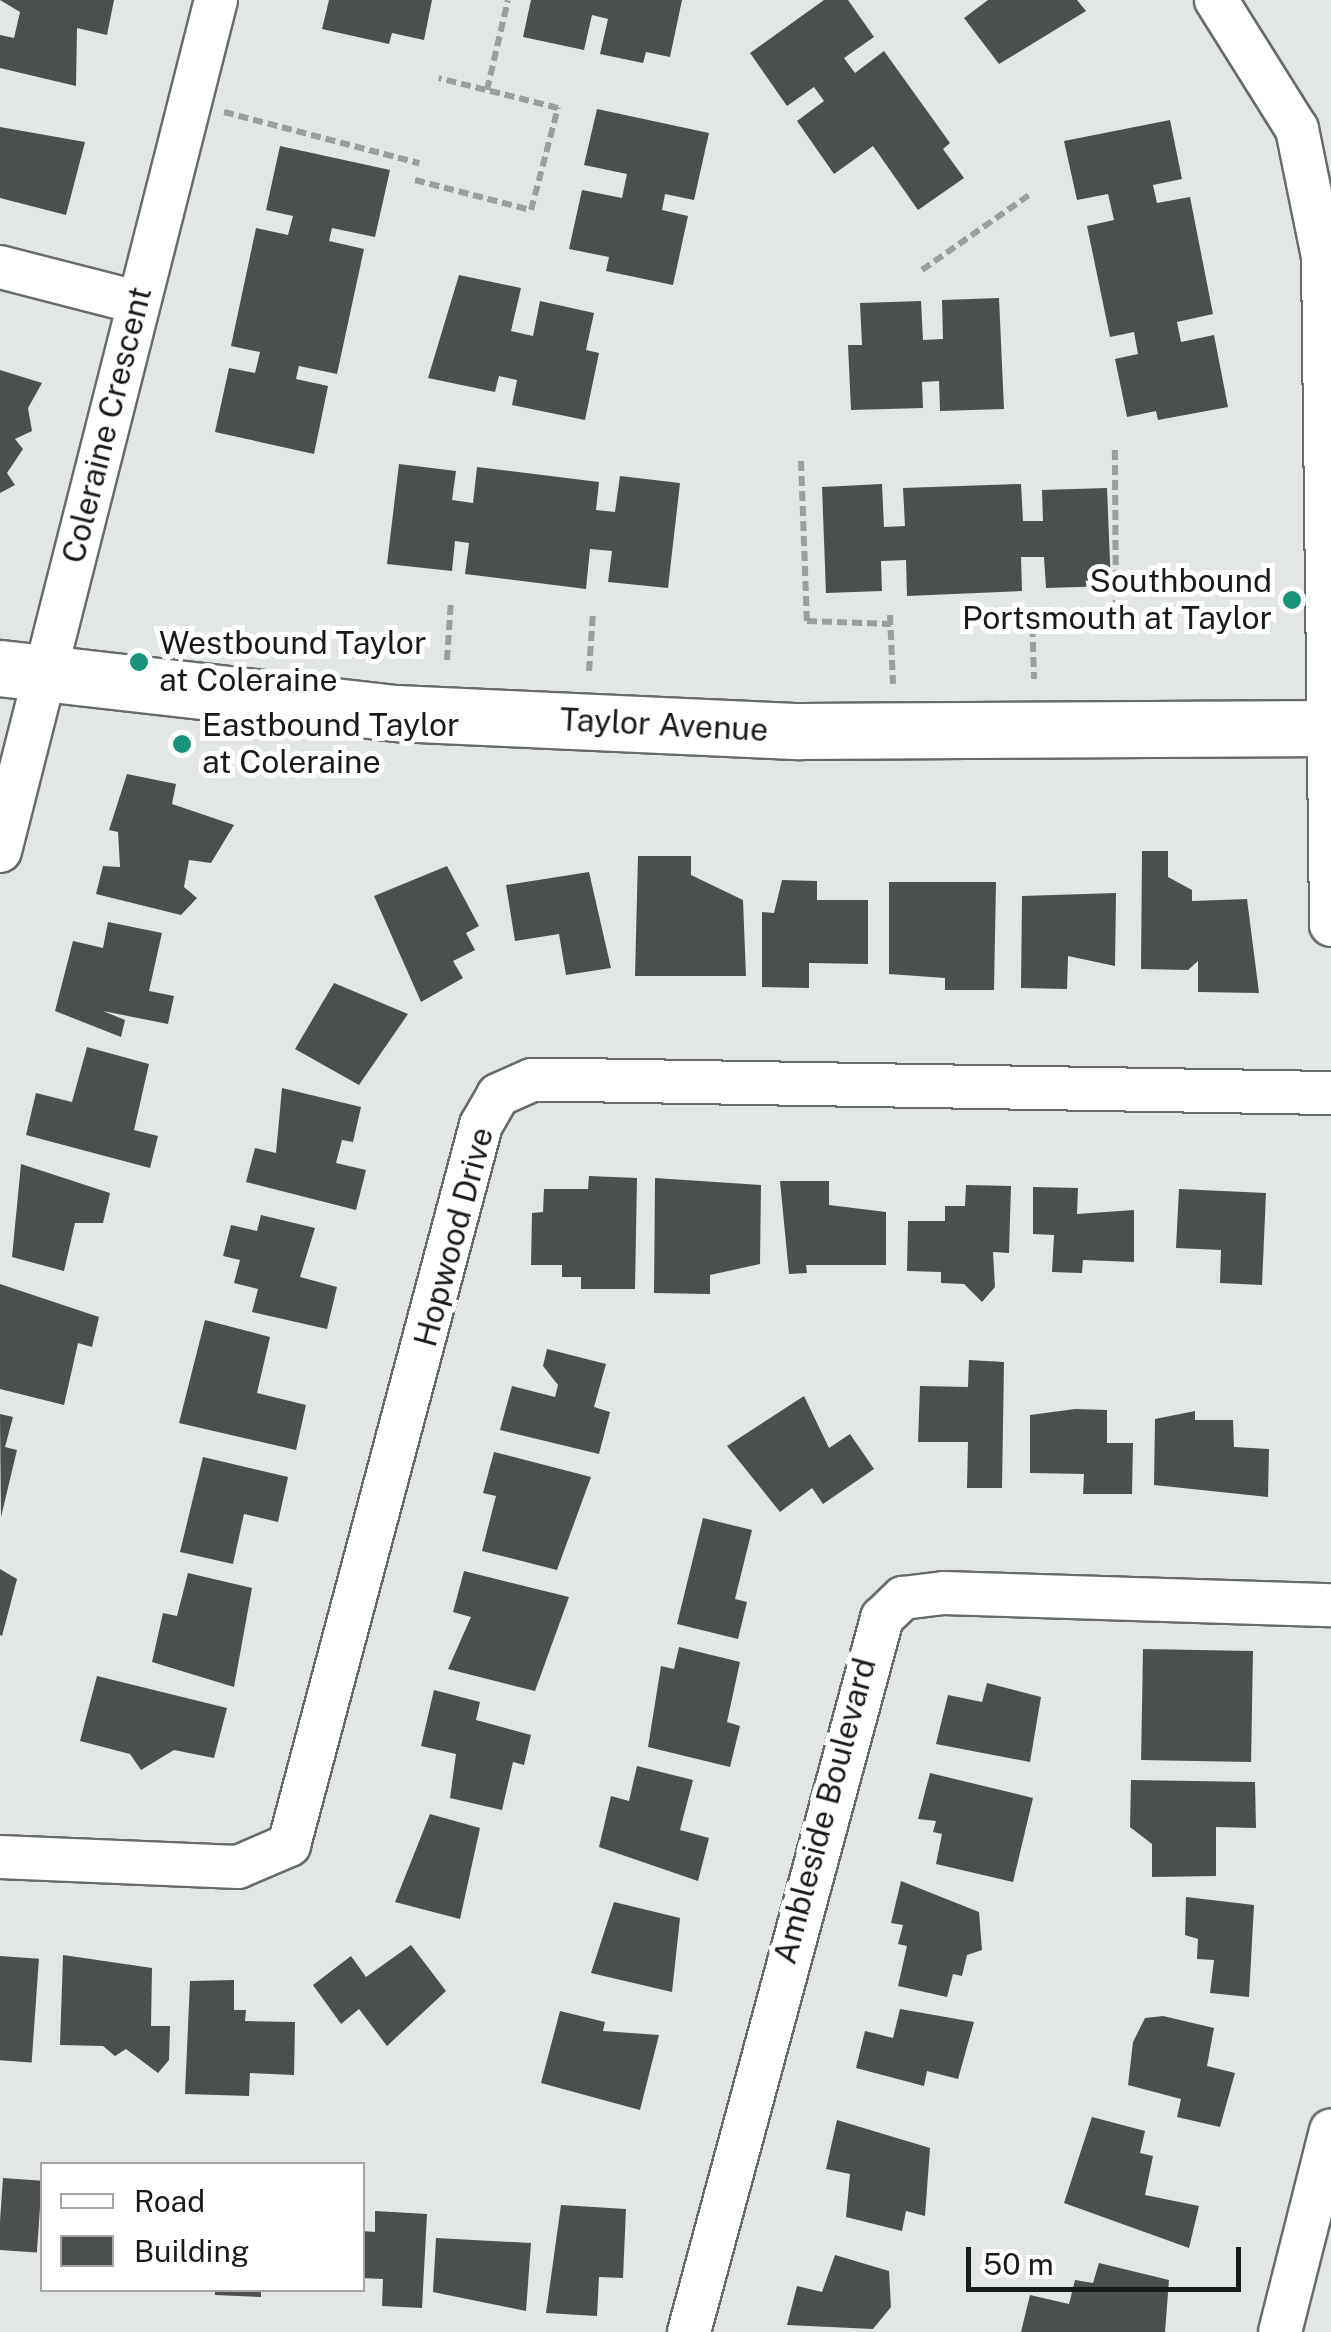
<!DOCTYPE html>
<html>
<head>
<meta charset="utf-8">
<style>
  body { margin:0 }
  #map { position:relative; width:1331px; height:2332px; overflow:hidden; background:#e2e7e5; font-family:"Public Sans",sans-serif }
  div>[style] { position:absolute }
  .building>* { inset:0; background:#4b504e; transform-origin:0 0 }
  .path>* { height:6px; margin-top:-3px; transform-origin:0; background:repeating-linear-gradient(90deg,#9a9e9d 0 10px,transparent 0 15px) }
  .roads { filter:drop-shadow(2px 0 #676c6a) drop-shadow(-2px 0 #676c6a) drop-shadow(0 2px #676c6a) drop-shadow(0 -2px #676c6a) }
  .street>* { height:42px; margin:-21px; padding:0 21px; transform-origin:21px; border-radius:21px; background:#fff }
  .secondary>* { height:55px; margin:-27.5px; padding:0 27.5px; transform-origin:27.5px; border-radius:27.5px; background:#fff }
  .dots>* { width:28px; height:28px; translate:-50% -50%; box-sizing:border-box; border:5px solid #fff; border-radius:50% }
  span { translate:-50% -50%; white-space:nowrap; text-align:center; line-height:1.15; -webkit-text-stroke:10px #fff; paint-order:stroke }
  .street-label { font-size:32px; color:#191b1a }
  .poi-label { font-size:32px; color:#191b1a }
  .right { translate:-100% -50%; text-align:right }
  .left { translate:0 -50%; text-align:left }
  .legend { position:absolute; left:40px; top:2162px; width:325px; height:130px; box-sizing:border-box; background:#fff; border:2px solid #a3a4a3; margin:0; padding:12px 18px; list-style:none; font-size:30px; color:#191b1a }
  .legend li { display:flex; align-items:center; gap:20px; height:50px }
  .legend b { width:50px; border:2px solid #a3a4a3 }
  .scale { position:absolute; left:966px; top:2247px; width:275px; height:45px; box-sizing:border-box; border:5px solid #191b1a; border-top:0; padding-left:12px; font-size:30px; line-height:35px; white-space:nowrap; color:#191b1a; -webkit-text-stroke:8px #fff; paint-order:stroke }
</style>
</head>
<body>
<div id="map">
  <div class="building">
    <div style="clip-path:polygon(0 0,114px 0,107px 35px,77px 28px,76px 86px,0 68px,0 35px,14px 38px,20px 12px)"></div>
    <div style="clip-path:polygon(329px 0,432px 0,424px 40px,392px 33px,389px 44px,322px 29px)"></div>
    <div style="clip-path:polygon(531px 0,682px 0,670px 57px,646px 52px,643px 63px,600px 54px,608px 19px,592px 15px,584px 50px,523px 37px)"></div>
    <div style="clip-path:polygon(824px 0,848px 0,874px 37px,844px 58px,855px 73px,884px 51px,950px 143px,943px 149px,964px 178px,918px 210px,873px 146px,834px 174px,797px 121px,824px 101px,814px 87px,787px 106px,750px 53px)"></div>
    <div style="clip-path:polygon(988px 0,1077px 0,1086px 11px,999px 64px,964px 18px)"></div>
    <div style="clip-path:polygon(597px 109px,709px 133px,694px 200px,665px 194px,662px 210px,688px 216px,673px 285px,606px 271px,609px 257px,569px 249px,582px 190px,622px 198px,627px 174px,584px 165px)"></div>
    <div style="clip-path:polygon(1170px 120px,1182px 179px,1153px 185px,1157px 203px,1190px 197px,1213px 314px,1177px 322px,1181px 342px,1214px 335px,1228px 407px,1158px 420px,1156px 411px,1127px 417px,1115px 359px,1138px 354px,1134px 332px,1110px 337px,1087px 226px,1114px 220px,1108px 194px,1077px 200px,1064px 141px)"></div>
    <div style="clip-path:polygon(0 127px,85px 142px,66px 215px,0 198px)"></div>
    <div style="clip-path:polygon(280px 146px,390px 170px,375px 237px,332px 228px,329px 241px,364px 249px,337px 374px,299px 366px,296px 379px,328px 386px,314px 454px,215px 432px,229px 368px,255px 373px,260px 352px,231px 346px,256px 228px,288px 235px,293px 216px,266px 210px)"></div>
    <div style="clip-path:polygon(459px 275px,521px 288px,511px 331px,533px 336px,540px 301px,594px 313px,586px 350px,599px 353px,585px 420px,512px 405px,517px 380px,499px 376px,495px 392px,428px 378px)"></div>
    <div style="clip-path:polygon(999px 298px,1004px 409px,940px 411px,939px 381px,922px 382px,923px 408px,851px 410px,848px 345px,862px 345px,860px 303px,921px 301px,923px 340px,943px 339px,942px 300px)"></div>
    <div style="clip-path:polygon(0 370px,42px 383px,28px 408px,32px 431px,15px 439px,23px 449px,7px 473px,15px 485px,0 493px)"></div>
    <div style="clip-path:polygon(399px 464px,456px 471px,452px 500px,473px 503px,477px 467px,599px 482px,596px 510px,615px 512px,620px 476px,680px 483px,668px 588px,608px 582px,612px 551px,590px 549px,586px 589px,465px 574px,469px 543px,455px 541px,452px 571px,387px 564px)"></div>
    <div style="clip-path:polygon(882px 484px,884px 527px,905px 526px,903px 488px,1021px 484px,1023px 521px,1043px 521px,1042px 490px,1107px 488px,1111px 586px,1046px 588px,1044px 557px,1021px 557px,1022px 591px,907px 596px,906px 560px,881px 561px,882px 591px,826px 593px,822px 487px)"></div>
    <div style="clip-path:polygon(127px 774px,176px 784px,172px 804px,234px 825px,211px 863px,189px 860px,184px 887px,197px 898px,181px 915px,96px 894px,103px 866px,120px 867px,118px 832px,109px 830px)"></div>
    <div style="clip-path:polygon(1142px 851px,1168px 851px,1168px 877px,1192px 890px,1192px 901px,1247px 899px,1259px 993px,1198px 992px,1198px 961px,1188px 970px,1141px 969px)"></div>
    <div style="clip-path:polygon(638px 856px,691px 856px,691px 875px,743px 900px,746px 976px,635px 976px)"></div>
    <div style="clip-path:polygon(447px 866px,479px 926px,466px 933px,475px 950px,453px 961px,463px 978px,421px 1002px,374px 896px)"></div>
    <div style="clip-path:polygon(589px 872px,611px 968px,566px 975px,559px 934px,515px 941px,506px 885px)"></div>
    <div style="clip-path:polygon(782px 880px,817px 881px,817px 900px,868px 900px,868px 964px,809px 963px,809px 988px,762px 987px,762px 912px,774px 913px)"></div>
    <div style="clip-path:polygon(889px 882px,996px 882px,994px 990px,945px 990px,945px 978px,889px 974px)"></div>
    <div style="clip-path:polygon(1116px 893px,1115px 966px,1068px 956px,1067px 989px,1021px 988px,1022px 896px)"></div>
    <div style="clip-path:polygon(108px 922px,162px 933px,149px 991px,174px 996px,168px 1024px,103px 1011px,125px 1020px,121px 1037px,55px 1011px,73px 941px,103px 948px)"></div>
    <div style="clip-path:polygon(334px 983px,408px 1014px,359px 1085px,295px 1049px)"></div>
    <div style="clip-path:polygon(87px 1047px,149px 1064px,134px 1130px,158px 1136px,150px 1168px,26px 1135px,36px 1093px,72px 1102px)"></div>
    <div style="clip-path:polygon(282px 1088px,361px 1107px,353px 1142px,342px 1140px,336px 1163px,366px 1170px,356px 1210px,246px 1182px,255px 1148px,276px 1153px)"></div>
    <div style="clip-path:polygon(21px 1164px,110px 1193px,103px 1223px,75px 1223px,64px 1271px,12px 1257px)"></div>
    <div style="clip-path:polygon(589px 1176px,637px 1178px,635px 1289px,581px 1289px,581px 1277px,562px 1277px,562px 1265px,531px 1265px,532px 1213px,543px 1212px,544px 1189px,588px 1189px)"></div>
    <div style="clip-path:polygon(655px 1178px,761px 1185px,760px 1264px,710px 1275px,710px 1294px,654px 1293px)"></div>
    <div style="clip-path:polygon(780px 1181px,829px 1181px,829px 1205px,886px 1212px,886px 1265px,806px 1265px,807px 1273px,789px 1274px)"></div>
    <div style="clip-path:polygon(966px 1185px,1011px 1186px,1009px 1253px,993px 1252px,995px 1287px,982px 1302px,964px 1284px,941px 1283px,941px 1272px,907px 1271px,908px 1221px,945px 1221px,945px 1206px,965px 1206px)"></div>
    <div style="clip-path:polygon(1033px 1187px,1078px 1188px,1077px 1214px,1134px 1210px,1134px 1262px,1083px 1260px,1082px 1273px,1052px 1272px,1054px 1235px,1033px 1234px)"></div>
    <div style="clip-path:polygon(1179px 1189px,1266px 1193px,1262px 1285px,1220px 1283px,1221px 1250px,1176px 1248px)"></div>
    <div style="clip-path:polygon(261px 1215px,315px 1228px,300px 1277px,337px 1287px,327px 1329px,252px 1312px,258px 1289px,234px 1283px,240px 1260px,223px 1256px,231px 1225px,257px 1231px)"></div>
    <div style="clip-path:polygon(0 1284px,99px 1317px,92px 1347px,78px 1343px,64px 1405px,0 1389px)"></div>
    <div style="clip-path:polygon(205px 1320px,270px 1337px,257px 1393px,306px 1405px,296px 1450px,179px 1423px)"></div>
    <div style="clip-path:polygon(547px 1349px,606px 1364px,594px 1407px,610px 1412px,599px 1454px,500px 1430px,512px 1386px,555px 1397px,558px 1385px,543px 1366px)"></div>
    <div style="clip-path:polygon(969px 1360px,1004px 1362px,1002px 1488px,967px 1488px,968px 1442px,918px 1442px,920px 1386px,968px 1387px)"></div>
    <div style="clip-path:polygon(804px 1396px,829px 1448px,850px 1434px,874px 1469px,823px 1504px,812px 1488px,780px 1512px,727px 1446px)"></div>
    <div style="clip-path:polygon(1075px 1409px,1107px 1410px,1107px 1443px,1133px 1443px,1132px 1494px,1083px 1494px,1084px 1474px,1030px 1473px,1030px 1415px)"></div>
    <div style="clip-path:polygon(1195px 1411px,1195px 1420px,1233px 1420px,1234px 1447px,1269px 1449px,1268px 1497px,1154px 1485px,1155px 1419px)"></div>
    <div style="clip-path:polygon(0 1414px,13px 1417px,5px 1447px,17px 1450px,1px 1517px)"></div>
    <div style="clip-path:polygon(494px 1452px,591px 1477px,557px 1570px,482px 1551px,496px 1496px,483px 1493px)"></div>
    <div style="clip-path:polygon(203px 1457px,288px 1477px,278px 1522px,244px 1514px,233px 1564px,180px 1552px)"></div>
    <div style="clip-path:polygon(703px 1518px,752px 1530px,735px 1599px,747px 1602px,738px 1639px,677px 1624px)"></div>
    <div style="clip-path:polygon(0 1569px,17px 1579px,2px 1636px,0 1635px)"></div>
    <div style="clip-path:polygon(464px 1571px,569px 1597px,535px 1691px,448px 1669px,471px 1617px,453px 1612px)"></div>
    <div style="clip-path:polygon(188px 1573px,252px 1588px,234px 1687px,152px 1662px,163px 1613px,177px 1616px)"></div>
    <div style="clip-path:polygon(679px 1647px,740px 1662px,727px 1722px,740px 1726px,730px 1767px,648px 1747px,661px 1666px,674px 1669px)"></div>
    <div style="left:1143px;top:1649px;width:110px;height:111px;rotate:1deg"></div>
    <div style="clip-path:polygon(97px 1676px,227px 1708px,214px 1758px,174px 1750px,141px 1770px,130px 1754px,80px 1741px)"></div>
    <div style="clip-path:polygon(987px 1683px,1041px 1697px,1030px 1762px,936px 1744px,948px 1695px,982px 1702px)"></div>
    <div style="clip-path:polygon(434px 1690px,480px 1702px,476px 1720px,531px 1735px,524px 1765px,513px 1762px,502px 1810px,450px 1798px,456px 1754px,421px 1746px)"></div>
    <div style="clip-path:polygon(637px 1766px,693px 1780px,680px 1830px,709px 1838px,698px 1881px,599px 1847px,611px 1796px,629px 1801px)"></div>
    <div style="clip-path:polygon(930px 1773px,1033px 1798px,1013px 1882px,936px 1864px,942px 1834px,933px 1832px,936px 1821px,918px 1819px)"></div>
    <div style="clip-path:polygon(1131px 1780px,1255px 1782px,1256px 1828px,1216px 1827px,1216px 1876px,1152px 1877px,1152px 1844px,1130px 1827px)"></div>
    <div style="clip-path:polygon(430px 1814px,480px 1828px,460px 1919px,395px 1902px)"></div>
    <div style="clip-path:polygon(901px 1881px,979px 1912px,982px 1950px,967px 1955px,962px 1976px,953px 1974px,947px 1997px,898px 1986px,907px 1946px,898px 1944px,903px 1925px,891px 1923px)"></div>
    <div style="clip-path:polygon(1186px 1897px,1254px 1905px,1249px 1997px,1210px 1993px,1214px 1960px,1197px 1959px,1198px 1939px,1185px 1935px)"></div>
    <div style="clip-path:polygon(614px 1902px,680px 1918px,672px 1992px,591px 1973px)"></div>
    <div style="clip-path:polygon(411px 1945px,446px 1991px,387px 2046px,359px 2009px,341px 2024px,313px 1985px,351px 1956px,366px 1977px)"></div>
    <div style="clip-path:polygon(63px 1955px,152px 1968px,151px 2026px,170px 2026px,169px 2060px,158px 2073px,126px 2049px,115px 2056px,103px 2046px,60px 2045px)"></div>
    <div style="left:0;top:1956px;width:39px;height:104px;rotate:4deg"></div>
    <div style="clip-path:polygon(234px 1980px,234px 2010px,246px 2010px,245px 2021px,295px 2022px,294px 2075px,250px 2073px,249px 2096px,185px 2094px,190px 1981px)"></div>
    <div style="clip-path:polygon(900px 2009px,974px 2022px,958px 2079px,927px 2071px,924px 2086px,856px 2068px,865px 2031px,893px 2038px)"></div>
    <div style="clip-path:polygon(560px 2011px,605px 2022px,603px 2031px,659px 2035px,640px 2110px,541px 2083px)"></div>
    <div style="clip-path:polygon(1163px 2016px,1214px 2028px,1207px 2066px,1235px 2073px,1220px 2127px,1177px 2117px,1181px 2099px,1128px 2085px,1133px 2042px,1145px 2018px)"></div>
    <div style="clip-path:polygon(1092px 2117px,1145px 2131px,1140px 2153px,1153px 2156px,1145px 2195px,1199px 2206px,1189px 2248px,1064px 2203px)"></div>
    <div style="clip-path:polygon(837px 2120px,930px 2148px,925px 2216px,906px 2211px,902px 2231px,846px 2217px,850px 2174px,826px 2169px)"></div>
    <div style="left:3px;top:2178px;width:39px;height:72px;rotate:4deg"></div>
    <div style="clip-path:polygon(561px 2205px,626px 2209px,623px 2278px,599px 2277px,597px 2316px,546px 2313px)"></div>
    <div style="clip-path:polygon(375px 2211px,427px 2214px,422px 2308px,382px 2306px,383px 2279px,362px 2278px,362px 2231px,375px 2232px)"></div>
    <div style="clip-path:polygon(436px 2238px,531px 2243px,526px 2311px,433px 2292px)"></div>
    <div style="clip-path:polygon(835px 2255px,889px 2271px,891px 2307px,873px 2329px,787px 2325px,797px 2286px,822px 2292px)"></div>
    <div style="clip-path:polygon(1099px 2263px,1169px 2280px,1165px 2332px,1021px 2332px,1030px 2295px,1069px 2304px,1075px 2280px,1093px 2283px)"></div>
    <div style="clip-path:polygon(215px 2290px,261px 2290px,261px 2297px,215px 2295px)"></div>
  </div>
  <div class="path">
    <div style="left:487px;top:90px;width:92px;rotate:-76.9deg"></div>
    <div style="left:224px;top:112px;width:202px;rotate:14.7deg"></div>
    <div style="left:415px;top:180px;width:120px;rotate:14.5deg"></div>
    <div style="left:531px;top:210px;width:106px;rotate:-75.2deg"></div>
    <div style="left:558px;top:108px;width:123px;rotate:-165.9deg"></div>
    <div style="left:922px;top:270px;width:134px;rotate:-35deg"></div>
    <div style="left:801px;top:461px;width:160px;rotate:87.9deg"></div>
    <div style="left:807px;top:621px;width:84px;rotate:2deg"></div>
    <div style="left:1032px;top:612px;width:67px;rotate:88.3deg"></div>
    <div style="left:890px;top:615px;width:69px;rotate:87.5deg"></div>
    <div style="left:1032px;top:619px;width:84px;rotate:-6.1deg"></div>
    <div style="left:1116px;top:610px;width:160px;rotate:-90.4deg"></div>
    <div style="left:447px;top:660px;width:60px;rotate:-86.2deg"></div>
    <div style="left:589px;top:671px;width:59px;rotate:-86.1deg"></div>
  </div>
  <div class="roads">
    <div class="street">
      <div style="left:1216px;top:0;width:152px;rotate:57.9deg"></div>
      <div style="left:1297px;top:129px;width:131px;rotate:78.5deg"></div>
      <div style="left:1323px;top:257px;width:668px;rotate:89.31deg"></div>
      <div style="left:0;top:267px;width:140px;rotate:14.4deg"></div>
      <div style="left:0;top:851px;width:878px;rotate:-75.76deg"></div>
      <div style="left:0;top:1857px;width:238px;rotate:2.4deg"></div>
      <div style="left:238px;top:1867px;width:56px;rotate:-23.3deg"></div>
      <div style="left:289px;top:1845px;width:745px;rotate:-75.07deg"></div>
      <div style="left:481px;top:1125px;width:34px;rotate:-60deg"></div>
      <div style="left:498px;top:1095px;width:37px;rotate:-24deg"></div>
      <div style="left:532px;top:1080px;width:44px"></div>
      <div style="left:576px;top:1080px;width:755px;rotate:0.99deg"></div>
      <div style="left:689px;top:2332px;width:740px;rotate:-74.87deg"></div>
      <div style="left:882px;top:1618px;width:29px;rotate:-44deg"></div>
      <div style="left:903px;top:1598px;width:41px;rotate:-7deg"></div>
      <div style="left:944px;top:1593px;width:387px;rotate:1.8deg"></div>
      <div style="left:1280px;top:2332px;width:208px;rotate:-75.8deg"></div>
    </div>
    <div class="secondary">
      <div style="left:0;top:668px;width:399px;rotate:6.5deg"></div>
      <div style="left:396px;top:713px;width:404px;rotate:2.6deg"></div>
      <div style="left:800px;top:731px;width:531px;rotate:-0.32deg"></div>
    </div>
  </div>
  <div class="dots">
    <div style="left:1292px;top:600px;background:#18947b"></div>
    <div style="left:139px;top:662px;background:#18947b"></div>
    <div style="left:182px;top:744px;background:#18947b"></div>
  </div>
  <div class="street-label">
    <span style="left:107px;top:425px;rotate:-76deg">Coleraine Crescent</span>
    <span style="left:664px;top:725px;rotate:3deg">Taylor Avenue</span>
    <span style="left:454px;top:1237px;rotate:-75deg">Hopwood Drive</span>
    <span style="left:825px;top:1811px;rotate:-75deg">Ambleside Boulevard</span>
  </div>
  <div class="poi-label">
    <span class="right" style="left:1272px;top:600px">Southbound<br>Portsmouth at Taylor</span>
    <span class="left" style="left:159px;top:662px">Westbound Taylor<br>at Coleraine</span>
    <span class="left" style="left:202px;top:744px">Eastbound Taylor<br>at Coleraine</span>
  </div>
  <ul class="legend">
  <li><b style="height:12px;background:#fff"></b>Road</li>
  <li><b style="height:28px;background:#4b504e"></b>Building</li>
  </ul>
  <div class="scale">50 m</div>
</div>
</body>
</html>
